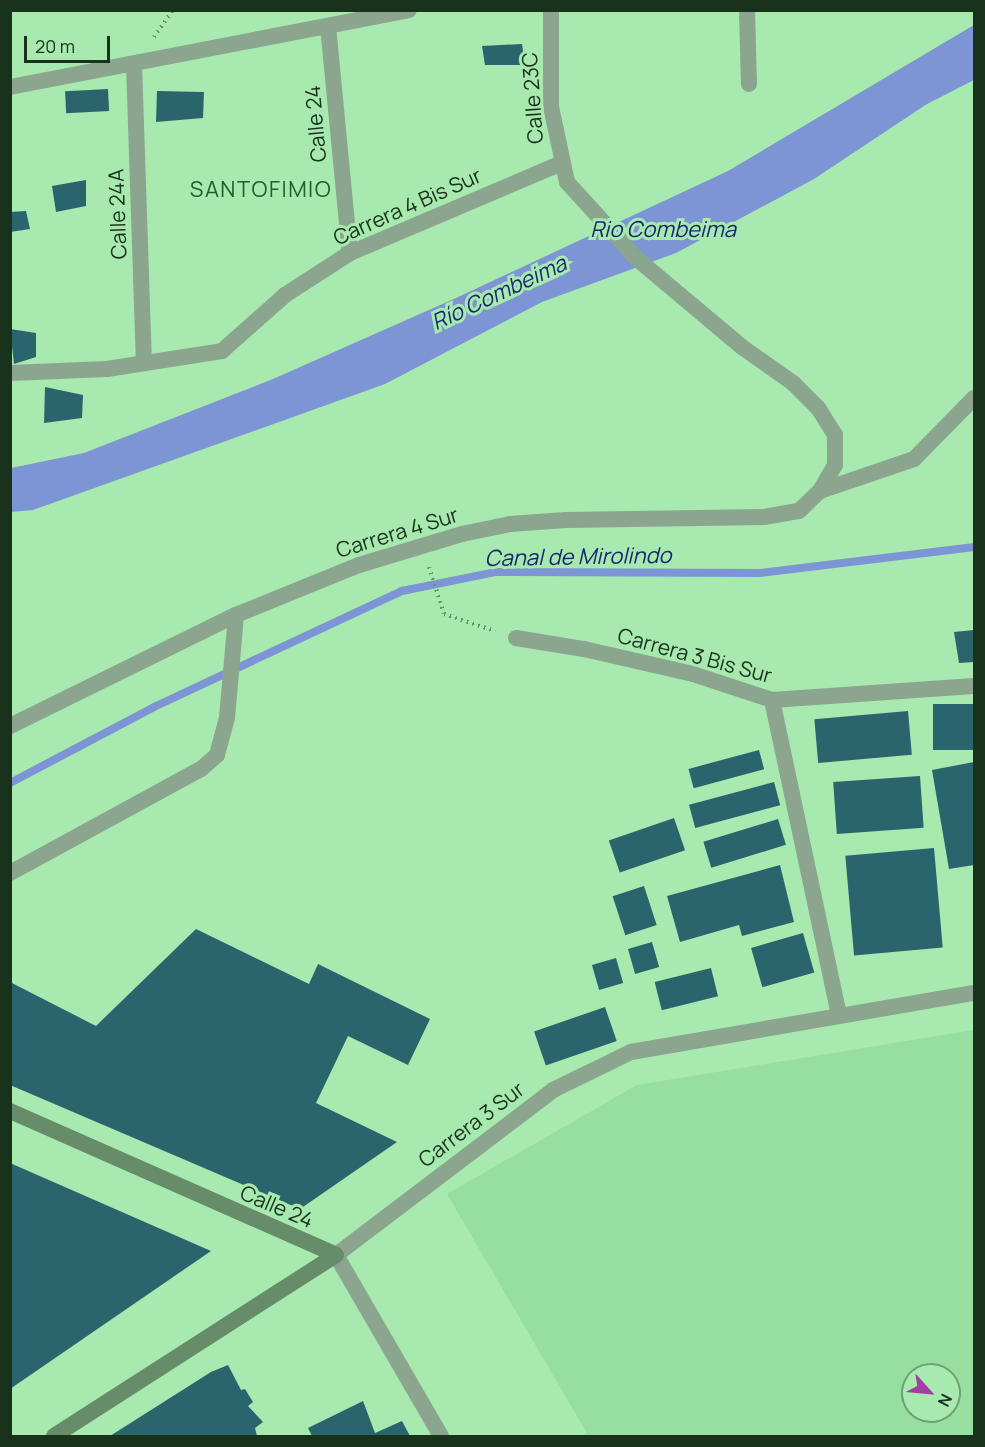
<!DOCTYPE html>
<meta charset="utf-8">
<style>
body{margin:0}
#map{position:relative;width:985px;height:1447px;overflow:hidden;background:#a7e9af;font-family:Manrope,sans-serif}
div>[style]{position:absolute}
.built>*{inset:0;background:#96dfa0}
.water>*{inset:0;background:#7d95d4}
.stream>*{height:8px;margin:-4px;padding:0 4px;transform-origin:4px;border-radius:4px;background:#7d95d4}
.building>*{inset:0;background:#2a656e;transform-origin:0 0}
.path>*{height:4px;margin-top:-2px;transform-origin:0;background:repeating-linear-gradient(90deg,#639269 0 1.5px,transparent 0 6px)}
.minor>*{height:16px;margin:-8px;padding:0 8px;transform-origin:8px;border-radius:8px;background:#8ba58e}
.tertiary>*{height:16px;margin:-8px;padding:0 8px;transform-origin:8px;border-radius:8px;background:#8ba58e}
.secondary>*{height:16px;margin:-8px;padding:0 8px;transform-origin:8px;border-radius:8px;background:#668c6a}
span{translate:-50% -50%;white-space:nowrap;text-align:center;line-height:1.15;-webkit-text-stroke:6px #a7e9af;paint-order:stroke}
.street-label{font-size:21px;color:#18321c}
.neighbourhood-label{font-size:22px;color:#1f5f2d;letter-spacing:1.5px}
.water-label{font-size:22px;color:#172871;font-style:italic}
.frame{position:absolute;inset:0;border:12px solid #18321c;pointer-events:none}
.north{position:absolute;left:901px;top:1363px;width:60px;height:60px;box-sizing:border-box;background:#a7e9af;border:2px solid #6ea074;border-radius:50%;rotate:117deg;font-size:16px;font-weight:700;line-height:24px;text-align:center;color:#18321c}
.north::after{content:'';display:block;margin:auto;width:21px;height:27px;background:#a33ea3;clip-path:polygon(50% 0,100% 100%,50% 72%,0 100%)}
.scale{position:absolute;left:24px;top:36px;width:86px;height:27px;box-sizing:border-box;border:3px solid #18321c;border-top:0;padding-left:8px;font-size:18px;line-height:21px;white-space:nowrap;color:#18321c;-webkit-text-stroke:4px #a7e9af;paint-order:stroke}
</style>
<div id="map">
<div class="built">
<div style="clip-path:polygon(evenodd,974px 1030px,974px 1436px,582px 1436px,587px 1433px,447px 1194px,637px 1085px,974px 1030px,913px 1375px,949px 1375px,949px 1411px,913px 1411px,913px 1375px)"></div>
</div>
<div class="water">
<div style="clip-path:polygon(974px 25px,974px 80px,927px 104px,814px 179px,676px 253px,542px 302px,385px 384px,33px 510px,11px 512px,11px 468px,84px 453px,273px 379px,456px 298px,728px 171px)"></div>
</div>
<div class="stream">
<div style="left:10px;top:783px;width:163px;rotate:-27.8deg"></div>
<div style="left:154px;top:707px;width:274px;rotate:-25.1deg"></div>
<div style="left:402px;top:591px;width:95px;rotate:-11.5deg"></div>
<div style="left:495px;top:572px;width:265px;rotate:0.2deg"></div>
<div style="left:760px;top:573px;width:216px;rotate:-6.9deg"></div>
</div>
<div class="building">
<div style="clip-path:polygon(522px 44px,525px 65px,485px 65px,482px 46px)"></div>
<div style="left:108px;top:89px;width:22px;height:43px;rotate:87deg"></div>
<div style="clip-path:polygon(157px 91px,204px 92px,203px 118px,156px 122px)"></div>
<div style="clip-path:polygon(86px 180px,86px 206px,56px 212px,52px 186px)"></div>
<div style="clip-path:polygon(26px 211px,30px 229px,10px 232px,10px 212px)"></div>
<div style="clip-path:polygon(10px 329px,36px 333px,36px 357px,14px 364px)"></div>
<div style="clip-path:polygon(45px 387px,83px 395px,82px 418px,44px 423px)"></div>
<div style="clip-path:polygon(974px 630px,974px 662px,959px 663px,954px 632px)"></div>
<div style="left:974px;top:704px;width:46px;height:41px;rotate:90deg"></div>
<div style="left:908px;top:711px;width:44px;height:94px;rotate:85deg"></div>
<div style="left:759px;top:750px;width:20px;height:73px;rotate:75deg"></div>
<div style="clip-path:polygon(974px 762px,974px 865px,949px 869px,932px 770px)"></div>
<div style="left:920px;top:776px;width:52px;height:87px;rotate:86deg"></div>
<div style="left:774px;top:782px;width:24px;height:88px;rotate:75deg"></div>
<div style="left:674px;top:818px;width:34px;height:69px;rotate:71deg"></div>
<div style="left:778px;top:819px;width:27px;height:78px;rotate:73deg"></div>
<div style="left:934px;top:848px;width:100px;height:89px;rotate:85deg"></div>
<div style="clip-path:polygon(780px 865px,794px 922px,742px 936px,739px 925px,680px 942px,667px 896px)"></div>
<div style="left:644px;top:886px;width:41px;height:33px;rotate:72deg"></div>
<div style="clip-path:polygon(196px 929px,309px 984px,318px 964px,430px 1019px,408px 1065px,348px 1036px,316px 1103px,397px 1142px,300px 1209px,10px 1085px,10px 982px,96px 1026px)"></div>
<div style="left:803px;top:933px;width:41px;height:54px;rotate:74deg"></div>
<div style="left:652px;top:942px;width:26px;height:25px;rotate:74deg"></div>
<div style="left:616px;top:958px;width:26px;height:25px;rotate:74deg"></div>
<div style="left:711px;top:968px;width:29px;height:58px;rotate:76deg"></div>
<div style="left:605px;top:1007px;width:36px;height:75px;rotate:71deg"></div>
<div style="clip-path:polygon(10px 1163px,211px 1251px,10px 1389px)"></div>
<div style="clip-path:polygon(228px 1365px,241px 1390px,245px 1389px,253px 1402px,248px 1406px,263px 1422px,255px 1428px,257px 1436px,110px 1436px,211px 1372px)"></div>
<div style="clip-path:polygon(363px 1401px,375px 1433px,402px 1421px,410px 1436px,312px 1436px,308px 1428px)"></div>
</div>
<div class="path">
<div style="left:154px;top:37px;width:33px;rotate:-55deg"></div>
<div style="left:429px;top:567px;width:49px;rotate:72.3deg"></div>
<div style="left:444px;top:614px;width:54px;rotate:18.4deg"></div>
</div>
<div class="minor">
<div style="left:747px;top:10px;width:74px;rotate:88.5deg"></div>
<div style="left:328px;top:26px;width:228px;rotate:84.5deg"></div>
<div style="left:134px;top:64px;width:299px;rotate:88.1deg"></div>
<div style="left:10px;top:87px;width:406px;rotate:-10.9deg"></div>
<div style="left:10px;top:373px;width:97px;rotate:-2.4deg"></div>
<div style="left:107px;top:369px;width:116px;rotate:-8.9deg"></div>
<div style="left:222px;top:351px;width:84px;rotate:-41.6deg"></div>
<div style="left:285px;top:295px;width:77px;rotate:-32.9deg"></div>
<div style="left:350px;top:253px;width:228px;rotate:-23deg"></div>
<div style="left:820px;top:491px;width:99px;rotate:-18.8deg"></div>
<div style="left:914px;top:459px;width:86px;rotate:-45.5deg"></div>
<div style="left:516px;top:638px;width:69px;rotate:9.2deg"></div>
<div style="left:584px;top:649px;width:112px;rotate:12.9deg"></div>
<div style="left:693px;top:674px;width:83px;rotate:18.2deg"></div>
<div style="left:772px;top:700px;width:202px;rotate:-4deg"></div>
<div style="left:772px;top:700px;width:323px;rotate:78deg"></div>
<div style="left:10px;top:726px;width:252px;rotate:-26.2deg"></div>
<div style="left:236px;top:615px;width:133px;rotate:-22.1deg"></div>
<div style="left:359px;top:565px;width:108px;rotate:-16.8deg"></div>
<div style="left:462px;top:534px;width:49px;rotate:-11.8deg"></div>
<div style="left:510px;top:524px;width:56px;rotate:-4.1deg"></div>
<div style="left:566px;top:520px;width:198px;rotate:-0.9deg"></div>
<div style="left:764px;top:517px;width:36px;rotate:-10deg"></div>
<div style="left:799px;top:511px;width:29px;rotate:-44deg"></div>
<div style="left:820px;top:491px;width:30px;rotate:-60deg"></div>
<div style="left:835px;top:465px;width:30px;rotate:-90deg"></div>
<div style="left:835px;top:435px;width:32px;rotate:-122deg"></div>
<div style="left:818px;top:408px;width:35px;rotate:-135deg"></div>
<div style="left:793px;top:383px;width:62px;rotate:-144.8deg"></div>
<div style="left:742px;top:347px;width:137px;rotate:-140deg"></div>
<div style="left:637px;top:259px;width:104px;rotate:-132.3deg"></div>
<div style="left:567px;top:182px;width:77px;rotate:-102deg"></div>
<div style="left:551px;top:107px;width:97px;rotate:-90deg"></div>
<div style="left:10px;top:873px;width:217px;rotate:-28.6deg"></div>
<div style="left:201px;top:769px;width:21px;rotate:-41deg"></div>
<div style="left:217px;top:755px;width:38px;rotate:-75deg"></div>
<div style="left:227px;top:718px;width:103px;rotate:-85deg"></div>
<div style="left:336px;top:1255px;width:209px;rotate:59.9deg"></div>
</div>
<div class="tertiary">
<div style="left:336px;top:1255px;width:273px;rotate:-37.2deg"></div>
<div style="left:553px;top:1090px;width:87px;rotate:-26deg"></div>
<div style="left:631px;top:1052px;width:348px;rotate:-9.8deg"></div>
</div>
<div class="secondary">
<div style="left:10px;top:1111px;width:356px;rotate:23.8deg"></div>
<div style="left:54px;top:1436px;width:335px;rotate:-32.7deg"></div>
</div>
<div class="street-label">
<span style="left:532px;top:98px;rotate:-94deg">Calle 23C</span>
<span style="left:315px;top:124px;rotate:-95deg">Calle 24</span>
<span style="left:407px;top:206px;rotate:-24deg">Carrera 4 Bis Sur</span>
<span style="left:117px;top:214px;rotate:-92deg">Calle 24A</span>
<span style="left:397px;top:532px;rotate:-17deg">Carrera 4 Sur</span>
<span style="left:695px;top:655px;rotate:15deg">Carrera 3 Bis Sur</span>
<span style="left:471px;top:1124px;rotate:-37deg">Carrera 3 Sur</span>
<span style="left:277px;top:1206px;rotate:23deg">Calle 24</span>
</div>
<div class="neighbourhood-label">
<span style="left:261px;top:190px">SANTOFIMIO</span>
</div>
<div class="water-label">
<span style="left:663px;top:230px">Rio Combeima</span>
<span style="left:499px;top:293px;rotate:-25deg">Río Combeima</span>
<span style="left:578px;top:557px;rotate:-1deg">Canal de Mirolindo</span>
</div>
<div class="frame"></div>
<div class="north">N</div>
<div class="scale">20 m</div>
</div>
